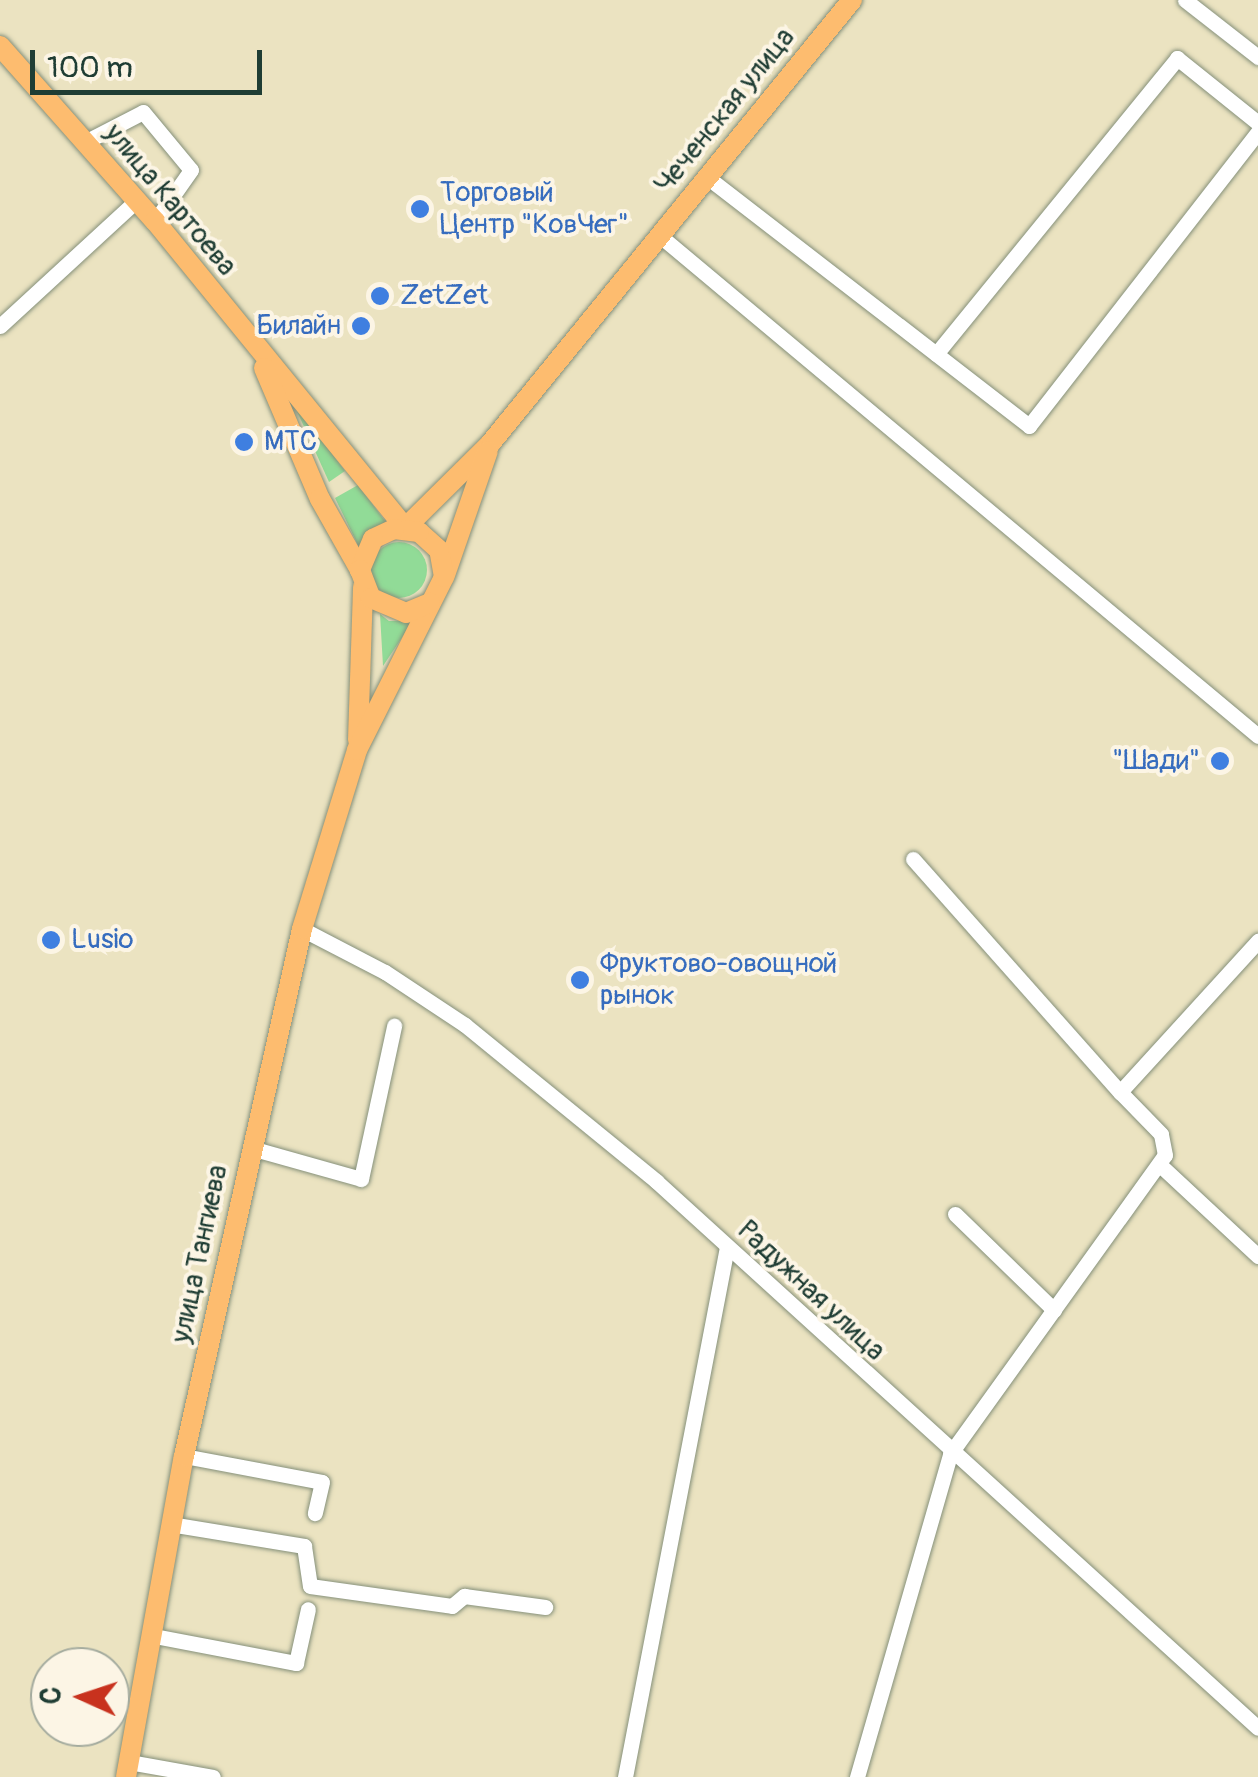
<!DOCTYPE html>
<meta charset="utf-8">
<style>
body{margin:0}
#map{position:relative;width:1258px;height:1777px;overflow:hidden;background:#ebe3c1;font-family:Pangolin,sans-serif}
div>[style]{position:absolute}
.green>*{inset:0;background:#91db97}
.round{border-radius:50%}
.roads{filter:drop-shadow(0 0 2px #85907a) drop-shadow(0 0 2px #85907a)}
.minor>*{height:15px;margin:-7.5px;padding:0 7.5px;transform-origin:7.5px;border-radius:7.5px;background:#fff}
.major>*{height:20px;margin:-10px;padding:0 10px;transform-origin:10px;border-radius:10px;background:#fdbc6f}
.dots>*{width:28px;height:28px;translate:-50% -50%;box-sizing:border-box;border:5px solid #fcf5e5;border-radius:50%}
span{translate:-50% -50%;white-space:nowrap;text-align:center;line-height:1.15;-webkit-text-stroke:8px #fcf5e5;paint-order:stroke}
.street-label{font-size:28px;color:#1f3d34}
.shop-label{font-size:28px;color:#366cbe}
.left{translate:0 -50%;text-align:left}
.right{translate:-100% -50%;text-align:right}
.north{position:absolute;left:30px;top:1647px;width:100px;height:100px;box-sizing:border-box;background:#fcf5e5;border:2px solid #a4ab9e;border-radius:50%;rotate:273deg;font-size:28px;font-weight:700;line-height:40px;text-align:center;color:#1f3d34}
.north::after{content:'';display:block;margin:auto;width:35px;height:45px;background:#c8321e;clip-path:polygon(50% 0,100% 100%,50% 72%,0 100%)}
.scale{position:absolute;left:30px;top:50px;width:232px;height:45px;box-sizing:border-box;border:5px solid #1f3d34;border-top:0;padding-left:12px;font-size:30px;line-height:35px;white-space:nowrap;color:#1f3d34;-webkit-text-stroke:8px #fcf5e5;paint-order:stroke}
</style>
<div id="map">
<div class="green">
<div style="clip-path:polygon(292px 400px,345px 471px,329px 482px)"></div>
<div style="clip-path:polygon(358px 485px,388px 525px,367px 534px,359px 547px,335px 498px)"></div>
<div class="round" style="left:371px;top:542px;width:56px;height:56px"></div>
<div style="clip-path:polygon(380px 614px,389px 621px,413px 621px,383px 666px)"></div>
</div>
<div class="roads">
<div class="minor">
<div style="left:1185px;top:0;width:93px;rotate:38deg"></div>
<div style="left:85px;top:142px;width:65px;rotate:-27.3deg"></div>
<div style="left:143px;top:112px;width:75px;rotate:50.4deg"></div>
<div style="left:191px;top:170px;width:62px;rotate:125.2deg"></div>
<div style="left:707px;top:177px;width:407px;rotate:37.7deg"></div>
<div style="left:1029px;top:426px;width:373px;rotate:-52.1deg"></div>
<div style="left:659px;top:235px;width:781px;rotate:39.91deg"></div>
<div style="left:0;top:326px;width:186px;rotate:-42.6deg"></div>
<div style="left:936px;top:354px;width:382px;rotate:-50.8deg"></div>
<div style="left:1177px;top:58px;width:104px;rotate:38.7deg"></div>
<div style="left:913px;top:859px;width:312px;rotate:48.4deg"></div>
<div style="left:302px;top:929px;width:93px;rotate:27.4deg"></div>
<div style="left:385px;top:972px;width:96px;rotate:33.5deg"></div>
<div style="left:465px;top:1025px;width:247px;rotate:39.2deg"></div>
<div style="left:656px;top:1181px;width:813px;rotate:42.26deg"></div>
<div style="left:251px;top:1148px;width:114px;rotate:15.7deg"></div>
<div style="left:361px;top:1179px;width:157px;rotate:-77.8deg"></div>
<div style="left:1160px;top:1165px;width:134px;rotate:42.9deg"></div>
<div style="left:955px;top:1214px;width:138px;rotate:44.1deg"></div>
<div style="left:184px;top:1456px;width:140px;rotate:10.7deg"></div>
<div style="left:322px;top:1482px;width:32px;rotate:103deg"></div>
<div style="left:170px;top:1524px;width:136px;rotate:9.3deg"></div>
<div style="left:304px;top:1546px;width:40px;rotate:81.5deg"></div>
<div style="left:310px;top:1586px;width:143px;rotate:8deg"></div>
<div style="left:452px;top:1606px;width:16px;rotate:-40deg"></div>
<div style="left:464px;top:1596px;width:82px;rotate:7.7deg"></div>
<div style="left:149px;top:1635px;width:150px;rotate:10.8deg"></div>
<div style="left:296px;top:1663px;width:55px;rotate:-77.5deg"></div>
<div style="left:129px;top:1762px;width:85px;rotate:10.1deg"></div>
<div style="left:625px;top:1777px;width:540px;rotate:-79.11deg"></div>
<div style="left:857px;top:1777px;width:336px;rotate:-73.9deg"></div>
<div style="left:950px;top:1454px;width:368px;rotate:-54.3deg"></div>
<div style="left:1165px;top:1155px;width:21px;rotate:-101deg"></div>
<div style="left:1161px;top:1134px;width:59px;rotate:-134.3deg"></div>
<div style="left:1120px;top:1092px;width:205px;rotate:-47.6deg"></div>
</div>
<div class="major">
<div style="left:0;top:46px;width:234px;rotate:48.5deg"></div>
<div style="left:155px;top:221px;width:396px;rotate:50.8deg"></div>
<div style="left:405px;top:528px;width:120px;rotate:-44.7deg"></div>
<div style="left:490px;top:444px;width:573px;rotate:-50.81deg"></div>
<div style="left:264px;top:368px;width:142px;rotate:66.9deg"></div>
<div style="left:320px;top:499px;width:81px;rotate:60.6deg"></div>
<div style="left:445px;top:575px;width:131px;rotate:-70.9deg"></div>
<div style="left:358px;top:740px;width:153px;rotate:-88.1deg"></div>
<div style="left:126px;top:1777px;width:326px;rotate:-79.8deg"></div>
<div style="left:184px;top:1456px;width:540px;rotate:-77.38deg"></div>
<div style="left:302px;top:929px;width:187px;rotate:-72.9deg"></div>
<div style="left:357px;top:750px;width:194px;rotate:-63.3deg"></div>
<div style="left:444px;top:577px;width:27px;rotate:-100deg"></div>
<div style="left:439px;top:550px;width:27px;rotate:-138deg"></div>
<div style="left:419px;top:532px;width:25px;rotate:-173deg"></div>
<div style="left:394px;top:529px;width:23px;rotate:155deg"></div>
<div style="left:373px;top:539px;width:34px;rotate:113deg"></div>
<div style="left:360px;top:570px;width:30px;rotate:69deg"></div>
<div style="left:371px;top:598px;width:38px;rotate:23deg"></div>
<div style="left:406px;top:613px;width:26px;rotate:-23deg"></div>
</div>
</div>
<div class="dots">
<div style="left:420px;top:209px;background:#3f7fe0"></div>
<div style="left:380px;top:296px;background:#3f7fe0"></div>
<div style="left:361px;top:326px;background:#3f7fe0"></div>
<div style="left:244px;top:442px;background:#3f7fe0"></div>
<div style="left:1220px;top:761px;background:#3f7fe0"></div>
<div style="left:51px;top:940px;background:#3f7fe0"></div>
<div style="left:580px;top:980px;background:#3f7fe0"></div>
</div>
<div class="street-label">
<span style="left:725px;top:111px;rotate:-51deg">Чеченская улица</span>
<span style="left:170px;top:200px;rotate:50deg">улица Картоева</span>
<span style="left:200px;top:1254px;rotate:-78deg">улица Тангиева</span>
<span style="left:811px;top:1291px;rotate:43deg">Радужная улица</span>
</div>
<div class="shop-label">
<span class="left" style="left:440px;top:209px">Торговый<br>Центр "КовЧег"</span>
<span class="left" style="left:400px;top:296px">ZetZet</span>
<span class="right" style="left:341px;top:326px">Билайн</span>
<span class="left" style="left:264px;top:442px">МТС</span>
<span class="right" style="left:1200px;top:761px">"Шади"</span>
<span class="left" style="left:71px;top:940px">Lusio</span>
<span class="left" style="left:600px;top:980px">Фруктово-овощной<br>рынок</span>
</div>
<div class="north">С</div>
<div class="scale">100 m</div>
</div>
